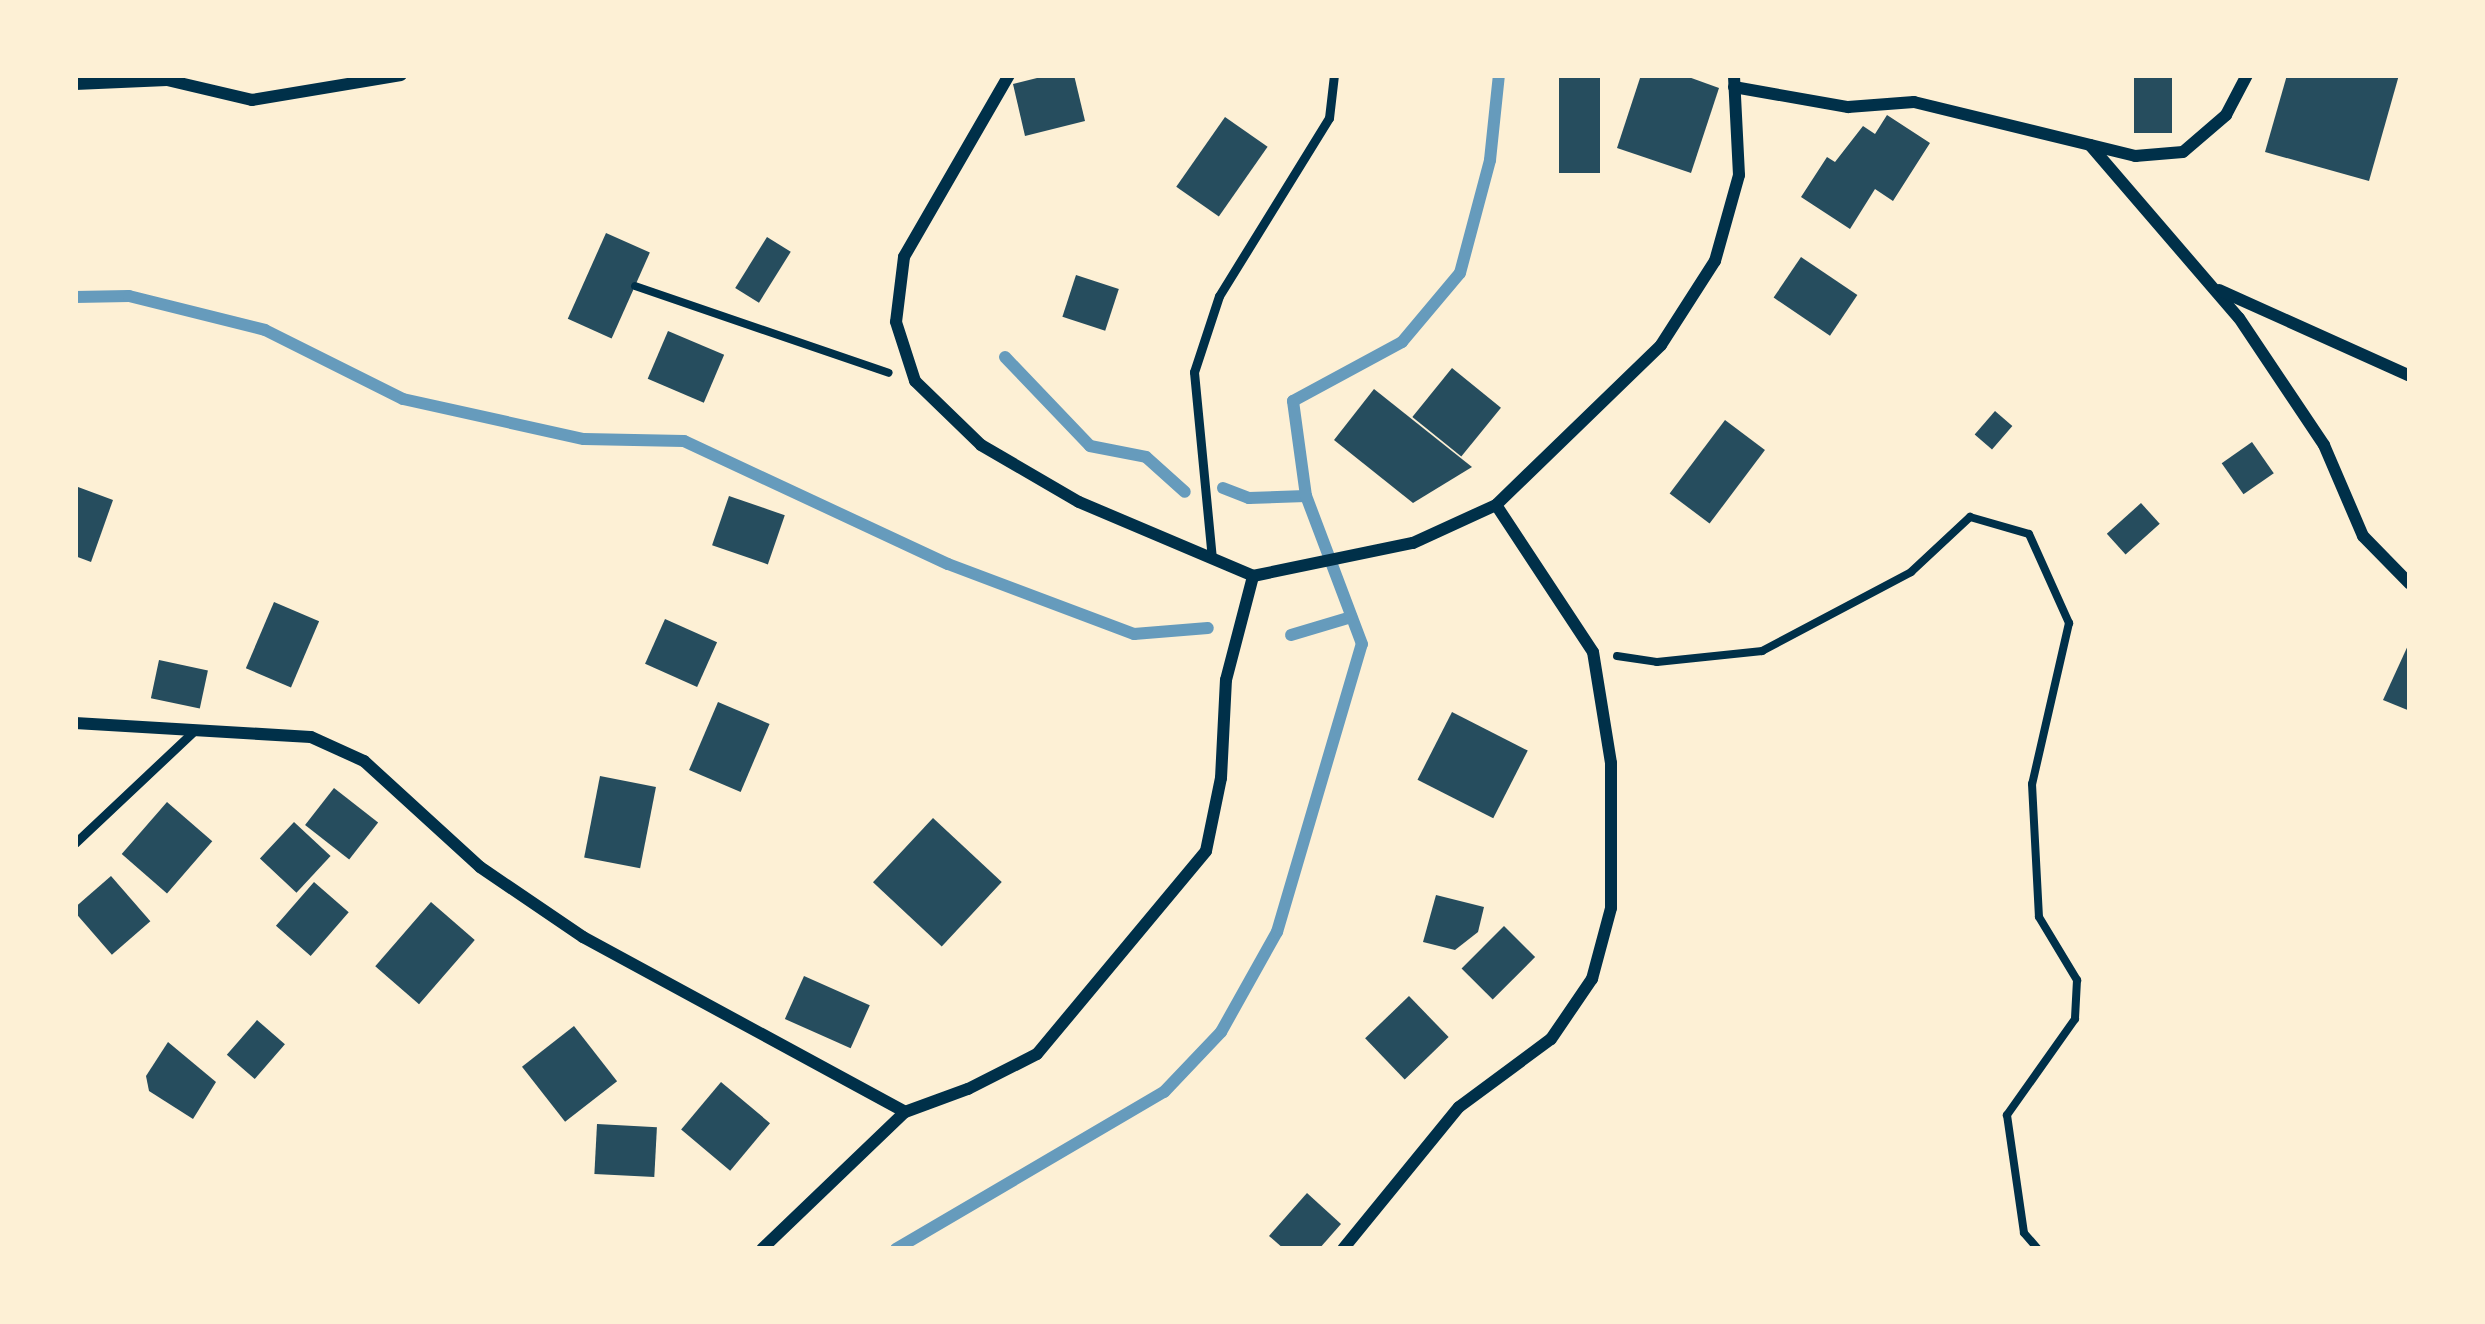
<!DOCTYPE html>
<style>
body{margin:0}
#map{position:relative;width:2485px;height:1324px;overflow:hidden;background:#fdf0d5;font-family:"IBM Plex Sans",sans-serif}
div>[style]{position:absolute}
.stream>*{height:12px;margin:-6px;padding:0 6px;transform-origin:6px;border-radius:6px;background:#669bbc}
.building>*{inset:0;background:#264d5e;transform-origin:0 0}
.path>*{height:8px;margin:-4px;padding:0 4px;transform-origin:4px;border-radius:4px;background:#003049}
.service>*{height:9px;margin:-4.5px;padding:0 4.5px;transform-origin:4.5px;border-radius:4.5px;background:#003049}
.minor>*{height:12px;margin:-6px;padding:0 6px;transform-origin:6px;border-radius:6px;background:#003049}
span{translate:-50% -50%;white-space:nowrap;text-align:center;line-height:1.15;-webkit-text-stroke:12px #fdf0d5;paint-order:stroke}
.frame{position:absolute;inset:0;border:78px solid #fdf0d5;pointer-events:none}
</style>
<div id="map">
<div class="stream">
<div style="left:75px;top:297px;width:54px;rotate:-1.1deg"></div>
<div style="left:129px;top:296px;width:140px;rotate:14deg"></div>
<div style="left:265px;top:330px;width:154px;rotate:26.6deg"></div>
<div style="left:403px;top:399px;width:185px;rotate:12.5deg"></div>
<div style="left:584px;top:439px;width:100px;rotate:1.1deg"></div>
<div style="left:684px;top:441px;width:291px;rotate:25deg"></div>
<div style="left:948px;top:564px;width:199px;rotate:20.6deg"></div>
<div style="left:1134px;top:634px;width:74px;rotate:-4.6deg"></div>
<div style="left:1005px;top:357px;width:123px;rotate:46.3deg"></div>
<div style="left:1090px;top:446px;width:57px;rotate:11.1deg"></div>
<div style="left:1146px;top:457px;width:52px;rotate:41.9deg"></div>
<div style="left:1223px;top:488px;width:28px;rotate:21deg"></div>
<div style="left:1249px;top:498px;width:57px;rotate:-2deg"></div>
<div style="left:1291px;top:635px;width:63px;rotate:-16.7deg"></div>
<div style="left:896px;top:1249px;width:311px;rotate:-30.4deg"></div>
<div style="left:1164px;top:1092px;width:83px;rotate:-46.5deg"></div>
<div style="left:1221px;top:1032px;width:115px;rotate:-60.8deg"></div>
<div style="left:1277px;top:932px;width:300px;rotate:-73.6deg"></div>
<div style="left:1362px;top:644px;width:158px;rotate:-110.7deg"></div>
<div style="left:1306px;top:496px;width:96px;rotate:-97.8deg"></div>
<div style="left:1293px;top:401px;width:124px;rotate:-28.4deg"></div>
<div style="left:1402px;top:342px;width:90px;rotate:-50deg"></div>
<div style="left:1460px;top:273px;width:117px;rotate:-75.1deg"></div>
<div style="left:1490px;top:160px;width:85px;rotate:-84deg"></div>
</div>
<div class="building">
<div style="clip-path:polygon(1049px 75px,1074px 75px,1085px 121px,1025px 136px,1013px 84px)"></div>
<div style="left:1559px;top:75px;width:41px;height:98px"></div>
<div style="clip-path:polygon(1641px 75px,1683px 75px,1719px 88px,1691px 173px,1617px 148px)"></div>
<div style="left:2134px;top:75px;width:38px;height:58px"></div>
<div style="clip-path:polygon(2287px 75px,2399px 75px,2369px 181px,2265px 152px)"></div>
<div style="clip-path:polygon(1887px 115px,1930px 143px,1893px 201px,1875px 189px,1850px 229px,1801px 197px,1827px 157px,1835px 162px,1863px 126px,1875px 134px)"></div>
<div style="left:1225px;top:117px;width:52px;height:85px;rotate:35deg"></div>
<div style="left:606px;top:233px;width:48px;height:94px;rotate:24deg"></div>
<div style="left:767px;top:237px;width:28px;height:60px;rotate:32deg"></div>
<div style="left:1801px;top:257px;width:68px;height:49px;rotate:34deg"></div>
<div style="left:1076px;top:275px;width:45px;height:44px;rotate:18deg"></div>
<div style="left:668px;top:331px;width:61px;height:52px;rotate:23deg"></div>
<div style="left:1452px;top:368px;width:63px;height:63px;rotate:39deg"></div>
<div style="clip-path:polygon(1374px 389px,1472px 467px,1413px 503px,1334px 440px)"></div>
<div style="left:1995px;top:411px;width:23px;height:31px;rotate:41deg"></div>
<div style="left:1725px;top:420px;width:50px;height:92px;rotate:37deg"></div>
<div style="left:2252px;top:442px;width:38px;height:37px;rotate:55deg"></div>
<div style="clip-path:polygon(78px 487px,113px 500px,91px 562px,75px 556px)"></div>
<div style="left:729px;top:496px;width:59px;height:52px;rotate:19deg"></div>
<div style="left:2141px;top:503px;width:28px;height:46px;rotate:48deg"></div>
<div style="left:274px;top:602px;width:49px;height:72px;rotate:23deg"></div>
<div style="left:665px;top:619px;width:57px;height:49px;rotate:24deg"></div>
<div style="clip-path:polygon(2410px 641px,2410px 711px,2383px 700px)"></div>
<div style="left:159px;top:660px;width:50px;height:39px;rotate:12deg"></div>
<div style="left:718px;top:702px;width:56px;height:74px;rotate:23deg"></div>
<div style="left:1452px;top:712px;width:85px;height:76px;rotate:27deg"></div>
<div style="left:600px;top:776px;width:57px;height:83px;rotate:11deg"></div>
<div style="left:334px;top:788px;width:56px;height:47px;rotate:38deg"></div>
<div style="left:167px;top:802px;width:60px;height:69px;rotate:41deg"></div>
<div style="left:933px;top:818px;width:94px;height:88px;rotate:43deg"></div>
<div style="left:294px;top:822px;width:50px;height:50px;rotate:43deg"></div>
<div style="left:111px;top:876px;width:60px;height:51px;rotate:49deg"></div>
<div style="left:314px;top:882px;width:46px;height:58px;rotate:41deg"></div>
<div style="clip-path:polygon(1436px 895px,1484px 907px,1478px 932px,1455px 950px,1423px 942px)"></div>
<div style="left:431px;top:902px;width:58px;height:85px;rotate:41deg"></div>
<div style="left:1504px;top:926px;width:44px;height:60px;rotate:45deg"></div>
<div style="left:804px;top:976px;width:72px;height:47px;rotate:24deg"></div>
<div style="left:1409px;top:996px;width:57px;height:61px;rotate:46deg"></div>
<div style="left:257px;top:1020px;width:37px;height:46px;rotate:41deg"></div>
<div style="left:574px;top:1026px;width:70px;height:66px;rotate:52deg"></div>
<div style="clip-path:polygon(168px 1042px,216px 1082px,193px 1119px,149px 1091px,146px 1076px)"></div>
<div style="left:721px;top:1082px;width:64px;height:62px;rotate:40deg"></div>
<div style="left:597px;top:1124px;width:60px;height:50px;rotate:3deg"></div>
<div style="clip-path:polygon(1307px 1193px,1341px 1224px,1319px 1249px,1284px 1249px,1269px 1236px)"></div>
</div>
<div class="path">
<div style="left:635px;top:286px;width:268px;rotate:18.9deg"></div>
<div style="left:1617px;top:656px;width:40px;rotate:8.5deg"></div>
<div style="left:1657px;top:662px;width:106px;rotate:-6deg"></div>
<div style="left:1762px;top:651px;width:169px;rotate:-27.9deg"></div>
<div style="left:1911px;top:572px;width:81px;rotate:-43deg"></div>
<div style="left:1970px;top:517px;width:61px;rotate:16.1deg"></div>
<div style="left:2029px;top:534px;width:98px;rotate:65.8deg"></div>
<div style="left:2069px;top:623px;width:165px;rotate:102.9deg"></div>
<div style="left:2032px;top:784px;width:133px;rotate:87deg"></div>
<div style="left:2039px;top:917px;width:74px;rotate:58.9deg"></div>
<div style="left:2077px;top:980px;width:39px;rotate:93deg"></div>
<div style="left:2075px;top:1019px;width:118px;rotate:125.3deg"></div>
<div style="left:2007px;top:1115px;width:119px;rotate:81.8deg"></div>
<div style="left:2024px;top:1233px;width:21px;rotate:49deg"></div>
</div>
<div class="service">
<div style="left:1212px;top:559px;width:188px;rotate:-95.5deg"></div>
<div style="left:1194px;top:372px;width:80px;rotate:-71.8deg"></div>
<div style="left:1219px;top:296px;width:209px;rotate:-58.3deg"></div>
<div style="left:1329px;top:118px;width:43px;rotate:-83.4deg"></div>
<div style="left:75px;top:843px;width:163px;rotate:-43.3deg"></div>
</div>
<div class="minor">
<div style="left:1009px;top:75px;width:210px;rotate:120deg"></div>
<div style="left:904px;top:257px;width:65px;rotate:97deg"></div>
<div style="left:896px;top:322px;width:62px;rotate:72.1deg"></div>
<div style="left:915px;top:381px;width:92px;rotate:44.1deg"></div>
<div style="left:981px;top:445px;width:113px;rotate:30.2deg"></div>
<div style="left:1079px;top:502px;width:189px;rotate:23deg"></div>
<div style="left:75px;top:84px;width:92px;rotate:-2.5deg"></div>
<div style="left:167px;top:80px;width:87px;rotate:13.2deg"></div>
<div style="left:252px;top:100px;width:151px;rotate:-9.5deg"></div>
<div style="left:1734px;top:87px;width:116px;rotate:10deg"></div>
<div style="left:1848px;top:107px;width:66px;rotate:-4.3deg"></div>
<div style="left:1914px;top:102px;width:228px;rotate:13.7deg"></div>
<div style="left:2135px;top:156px;width:48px;rotate:-4.8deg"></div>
<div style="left:2183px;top:152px;width:57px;rotate:-40.7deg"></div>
<div style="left:2226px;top:115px;width:45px;rotate:-62.3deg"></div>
<div style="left:2090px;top:145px;width:228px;rotate:49.3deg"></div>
<div style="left:2239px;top:318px;width:153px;rotate:56.2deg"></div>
<div style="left:2324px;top:445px;width:99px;rotate:66.8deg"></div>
<div style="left:2363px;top:536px;width:67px;rotate:45.6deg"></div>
<div style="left:2219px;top:290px;width:209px;rotate:24.2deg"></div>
<div style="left:75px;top:723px;width:236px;rotate:3.4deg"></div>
<div style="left:311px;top:737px;width:58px;rotate:24.4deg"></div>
<div style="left:364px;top:761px;width:157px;rotate:42.4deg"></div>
<div style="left:480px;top:867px;width:125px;rotate:34.2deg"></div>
<div style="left:583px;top:937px;width:366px;rotate:28.5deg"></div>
<div style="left:905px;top:1112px;width:67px;rotate:-20.1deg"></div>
<div style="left:968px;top:1089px;width:77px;rotate:-26.9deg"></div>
<div style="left:1037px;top:1054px;width:264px;rotate:-50.2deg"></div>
<div style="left:1206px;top:851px;width:75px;rotate:-78.4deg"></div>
<div style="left:1221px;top:778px;width:98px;rotate:-87.1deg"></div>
<div style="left:1226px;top:680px;width:107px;rotate:-75.4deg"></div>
<div style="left:1253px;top:576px;width:163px;rotate:-11.7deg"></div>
<div style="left:1413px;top:543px;width:91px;rotate:-24.6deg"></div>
<div style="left:1496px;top:505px;width:230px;rotate:-44.1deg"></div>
<div style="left:1661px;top:345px;width:100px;rotate:-57.3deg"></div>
<div style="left:1715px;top:261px;width:89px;rotate:-74.4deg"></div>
<div style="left:1739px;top:175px;width:100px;rotate:-92.9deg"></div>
<div style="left:762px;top:1249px;width:198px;rotate:-43.8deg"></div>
<div style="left:1343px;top:1249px;width:183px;rotate:-50.8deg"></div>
<div style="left:1459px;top:1107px;width:114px;rotate:-36.5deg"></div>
<div style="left:1551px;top:1039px;width:73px;rotate:-55.7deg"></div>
<div style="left:1592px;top:979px;width:73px;rotate:-75deg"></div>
<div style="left:1611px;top:908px;width:145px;rotate:-90deg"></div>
<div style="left:1611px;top:763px;width:112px;rotate:-99.2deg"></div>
<div style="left:1593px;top:652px;width:176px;rotate:-123.4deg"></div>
</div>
<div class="frame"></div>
</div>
